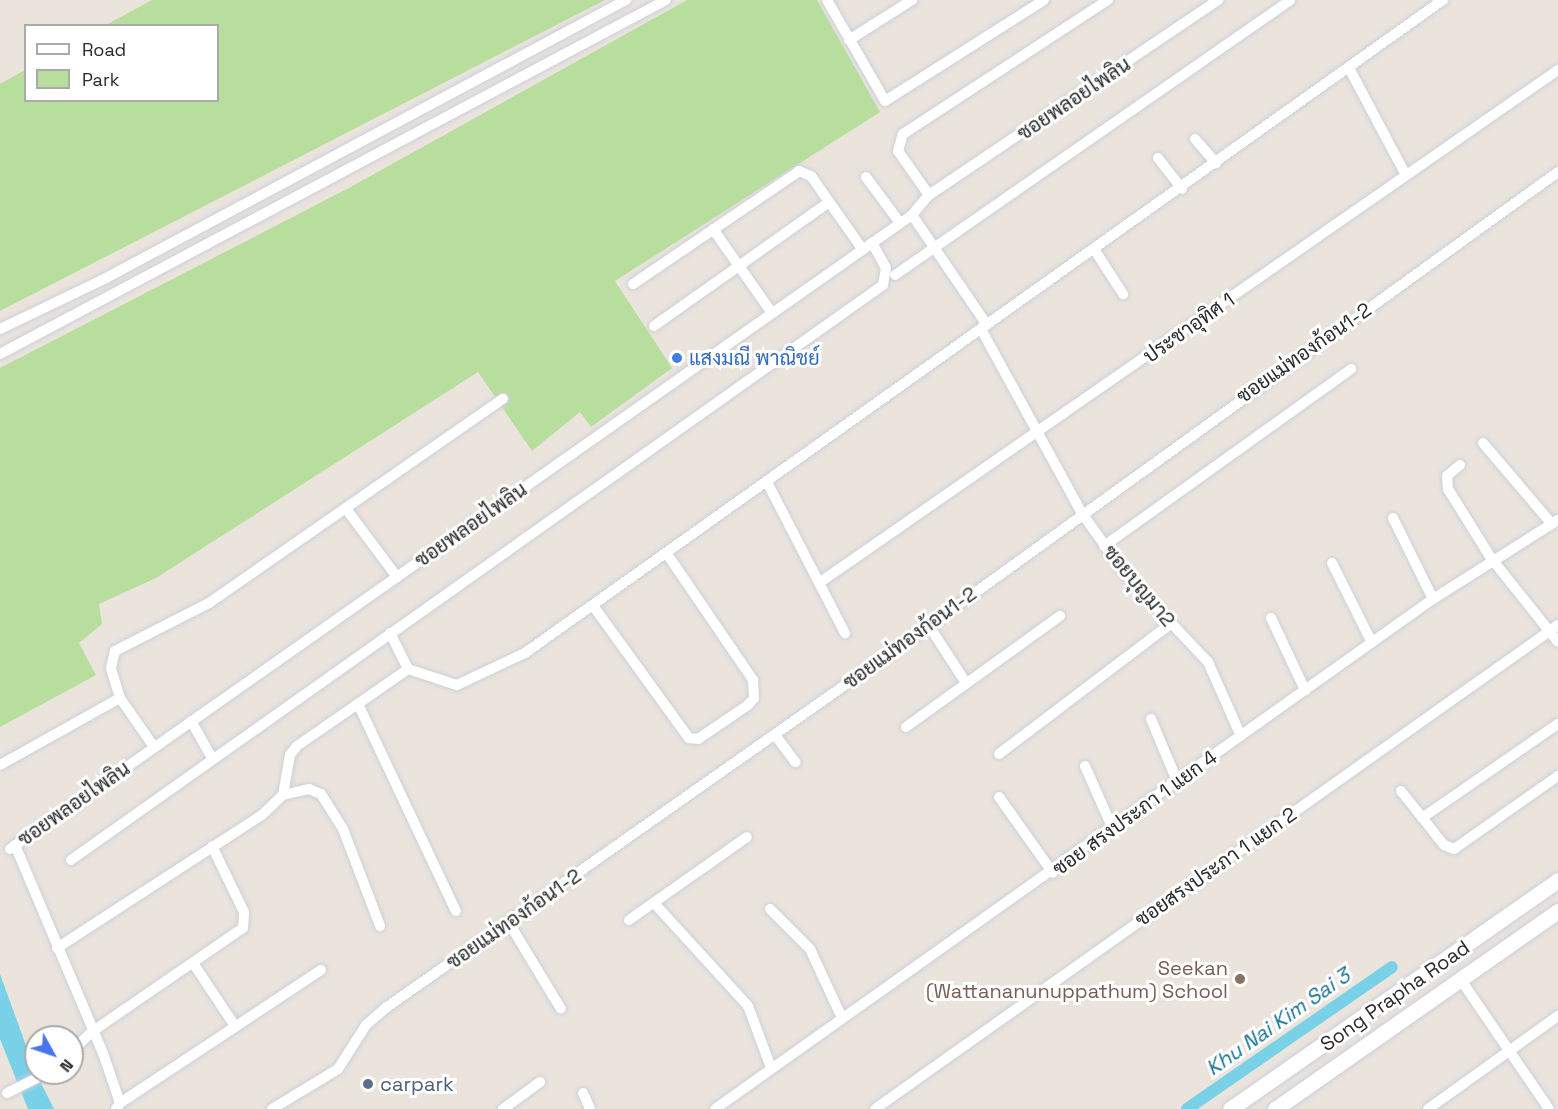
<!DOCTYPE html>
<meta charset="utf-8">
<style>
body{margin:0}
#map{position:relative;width:1558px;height:1109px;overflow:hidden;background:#ebe4dd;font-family:"Space Grotesk",Sarabun,sans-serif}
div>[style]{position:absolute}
.green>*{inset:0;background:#b8de9e}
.water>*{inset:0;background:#78d1e6}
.canal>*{height:12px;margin:-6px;padding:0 6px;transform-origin:6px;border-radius:6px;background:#78d1e6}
.roads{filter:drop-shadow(0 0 2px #ccd0db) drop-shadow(0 0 2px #ccd0db)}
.street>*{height:10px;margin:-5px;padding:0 5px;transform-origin:5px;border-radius:5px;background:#fff}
.secondary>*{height:15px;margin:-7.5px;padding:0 7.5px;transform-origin:7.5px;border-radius:7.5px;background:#fff}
.dots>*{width:16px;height:16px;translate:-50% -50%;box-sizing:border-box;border:3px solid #fff;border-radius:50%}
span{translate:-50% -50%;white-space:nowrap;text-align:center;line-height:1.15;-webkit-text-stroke:6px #fff;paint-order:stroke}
.street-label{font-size:20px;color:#2a2a2a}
.shop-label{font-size:20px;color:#366cbe}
.left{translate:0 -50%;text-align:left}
.education-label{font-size:20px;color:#785e54}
.right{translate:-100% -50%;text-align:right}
.service-label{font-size:20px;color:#4e5e75}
.water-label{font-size:21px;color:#177191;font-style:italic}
.legend{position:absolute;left:24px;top:24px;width:195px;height:78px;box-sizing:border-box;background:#fff;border:2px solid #aaa;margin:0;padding:8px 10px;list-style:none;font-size:18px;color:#2a2a2a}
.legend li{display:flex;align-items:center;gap:12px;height:30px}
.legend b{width:30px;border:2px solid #aaa}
.north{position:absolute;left:24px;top:1025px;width:60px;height:60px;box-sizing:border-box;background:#fff;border:2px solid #aaa;border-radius:50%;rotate:130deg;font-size:16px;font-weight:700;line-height:24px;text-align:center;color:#2a2a2a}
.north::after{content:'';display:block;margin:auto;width:21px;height:27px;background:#4974ec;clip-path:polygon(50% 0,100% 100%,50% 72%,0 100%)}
</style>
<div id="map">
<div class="green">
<div style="clip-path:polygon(152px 0,605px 0,0 311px,0 84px,25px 70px,26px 100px,218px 100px,218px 26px,106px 25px)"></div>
<div style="clip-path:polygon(687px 0,817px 0,880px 112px,615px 281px,672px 368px,591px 427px,580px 412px,532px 451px,478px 372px,156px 578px,99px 604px,102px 624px,79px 643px,96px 675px,0 727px,0 368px,347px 189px)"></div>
</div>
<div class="water">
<div style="clip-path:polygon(0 974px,36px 1073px,54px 1109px,28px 1109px,0 1039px)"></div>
</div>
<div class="canal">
<div style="left:1187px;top:1109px;width:249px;rotate:-34.7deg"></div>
</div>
<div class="roads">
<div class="street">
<div style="left:827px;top:0;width:116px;rotate:60.1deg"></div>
<div style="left:885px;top:101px;width:188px;rotate:-32.4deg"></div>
<div style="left:849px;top:40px;width:75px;rotate:-32.4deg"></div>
<div style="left:1349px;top:68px;width:121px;rotate:62deg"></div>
<div style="left:1195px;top:139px;width:32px;rotate:49deg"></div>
<div style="left:1158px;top:158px;width:39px;rotate:52deg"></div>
<div style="left:866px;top:177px;width:57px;rotate:53.5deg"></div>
<div style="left:929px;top:195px;width:54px;rotate:-125.2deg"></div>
<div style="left:898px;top:151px;width:18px;rotate:-74deg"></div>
<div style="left:903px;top:134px;width:245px;rotate:-33.2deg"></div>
<div style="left:912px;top:215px;width:133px;rotate:55.7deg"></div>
<div style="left:713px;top:229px;width:103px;rotate:54.9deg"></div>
<div style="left:1094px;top:249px;width:54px;rotate:57.2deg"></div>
<div style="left:895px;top:275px;width:481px;rotate:-34.8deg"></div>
<div style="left:633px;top:284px;width:201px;rotate:-34.2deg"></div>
<div style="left:799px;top:171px;width:13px;rotate:23deg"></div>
<div style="left:811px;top:176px;width:90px;rotate:54.9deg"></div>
<div style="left:654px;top:326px;width:214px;rotate:-35.3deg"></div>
<div style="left:0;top:329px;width:118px;rotate:-25.7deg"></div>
<div style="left:106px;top:278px;width:590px;rotate:-28.13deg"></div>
<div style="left:981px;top:329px;width:209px;rotate:61.3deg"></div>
<div style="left:1081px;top:512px;width:77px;rotate:54.5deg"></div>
<div style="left:1126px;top:575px;width:120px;rotate:46.7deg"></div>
<div style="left:1208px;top:662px;width:81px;rotate:66deg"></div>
<div style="left:0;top:354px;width:754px;rotate:-27.99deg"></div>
<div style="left:1483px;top:443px;width:106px;rotate:49.6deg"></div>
<div style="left:1460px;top:465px;width:17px;rotate:140deg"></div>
<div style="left:1447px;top:476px;width:13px;rotate:86deg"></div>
<div style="left:1448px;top:489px;width:81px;rotate:58.1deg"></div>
<div style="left:1491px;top:558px;width:107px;rotate:51.4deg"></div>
<div style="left:768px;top:484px;width:168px;rotate:62.7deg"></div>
<div style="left:347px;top:510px;width:84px;rotate:53.3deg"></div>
<div style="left:1393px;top:518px;width:90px;rotate:63.7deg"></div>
<div style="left:1104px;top:546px;width:304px;rotate:-35.6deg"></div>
<div style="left:1332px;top:563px;width:89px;rotate:63.4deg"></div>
<div style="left:819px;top:583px;width:900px;rotate:-34.77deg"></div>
<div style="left:594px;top:607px;width:162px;rotate:54.1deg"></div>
<div style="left:689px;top:738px;width:9px;rotate:6deg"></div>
<div style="left:698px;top:739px;width:60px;rotate:-34.2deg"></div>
<div style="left:748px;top:705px;width:9px;rotate:-49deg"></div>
<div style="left:754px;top:698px;width:18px;rotate:-93deg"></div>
<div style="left:753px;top:680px;width:153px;rotate:-124.3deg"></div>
<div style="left:1271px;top:618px;width:80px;rotate:64.7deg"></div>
<div style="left:929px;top:626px;width:68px;rotate:57deg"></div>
<div style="left:390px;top:633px;width:40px;rotate:63.4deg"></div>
<div style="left:120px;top:698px;width:60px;rotate:55.2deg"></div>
<div style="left:358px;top:704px;width:229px;rotate:64.7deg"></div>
<div style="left:1151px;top:719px;width:67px;rotate:67.2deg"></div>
<div style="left:191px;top:721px;width:43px;rotate:60.4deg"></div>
<div style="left:906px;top:727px;width:190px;rotate:-35.8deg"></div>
<div style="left:775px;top:735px;width:34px;rotate:53deg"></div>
<div style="left:999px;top:754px;width:213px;rotate:-37.2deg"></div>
<div style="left:0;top:765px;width:137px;rotate:-29.2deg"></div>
<div style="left:120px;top:698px;width:31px;rotate:-107deg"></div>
<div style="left:111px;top:668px;width:17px;rotate:-77deg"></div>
<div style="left:115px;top:651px;width:106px;rotate:-27.1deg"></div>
<div style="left:209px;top:603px;width:358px;rotate:-34.8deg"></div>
<div style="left:1085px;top:766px;width:67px;rotate:66.1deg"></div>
<div style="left:1401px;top:791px;width:69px;rotate:51.5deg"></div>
<div style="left:1444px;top:845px;width:11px;rotate:22deg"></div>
<div style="left:1454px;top:849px;width:127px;rotate:-35.1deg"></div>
<div style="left:283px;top:795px;width:27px;rotate:-13deg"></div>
<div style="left:309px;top:789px;width:13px;rotate:23deg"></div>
<div style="left:321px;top:794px;width:41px;rotate:57.8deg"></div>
<div style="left:343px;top:829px;width:104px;rotate:69.1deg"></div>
<div style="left:999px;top:797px;width:93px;rotate:54.6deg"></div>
<div style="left:1422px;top:818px;width:165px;rotate:-34.7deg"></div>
<div style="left:15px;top:845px;width:226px;rotate:67.1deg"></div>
<div style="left:103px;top:1053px;width:53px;rotate:71.2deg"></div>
<div style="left:120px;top:1103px;width:7px;rotate:124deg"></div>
<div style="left:10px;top:849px;width:1103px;rotate:-35.1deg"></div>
<div style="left:912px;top:215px;width:26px;rotate:-50deg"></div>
<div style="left:929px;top:195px;width:349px;rotate:-34deg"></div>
<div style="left:71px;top:860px;width:995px;rotate:-35.3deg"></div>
<div style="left:883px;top:285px;width:17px;rotate:-80deg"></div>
<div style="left:886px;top:268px;width:29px;rotate:-119deg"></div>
<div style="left:654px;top:903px;width:139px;rotate:47.6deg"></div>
<div style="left:748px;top:1006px;width:66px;rotate:69.6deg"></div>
<div style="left:770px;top:909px;width:57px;rotate:45deg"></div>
<div style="left:810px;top:949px;width:76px;rotate:65.1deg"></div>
<div style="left:629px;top:920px;width:144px;rotate:-35.1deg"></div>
<div style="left:509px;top:923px;width:100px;rotate:58.8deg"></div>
<div style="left:57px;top:948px;width:244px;rotate:-33deg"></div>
<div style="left:262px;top:815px;width:29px;rotate:-44deg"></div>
<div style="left:283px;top:795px;width:41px;rotate:-80.1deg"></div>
<div style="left:290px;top:755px;width:11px;rotate:-52deg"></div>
<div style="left:297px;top:746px;width:135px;rotate:-34.7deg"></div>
<div style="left:408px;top:669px;width:52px;rotate:18.1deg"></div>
<div style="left:457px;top:685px;width:75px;rotate:-25.2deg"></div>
<div style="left:525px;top:653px;width:1127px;rotate:-35.43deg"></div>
<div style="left:193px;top:963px;width:76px;rotate:56.3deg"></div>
<div style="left:1461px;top:980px;width:156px;rotate:55.7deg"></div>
<div style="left:72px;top:1051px;width:29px;rotate:-44deg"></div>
<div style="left:93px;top:1031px;width:182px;rotate:-34.5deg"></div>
<div style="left:243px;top:928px;width:16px;rotate:-86deg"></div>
<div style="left:244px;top:912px;width:73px;rotate:-115.9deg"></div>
<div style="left:7px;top:1093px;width:45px;rotate:-26.6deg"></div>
<div style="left:583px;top:1093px;width:17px;rotate:66deg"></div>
<div style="left:120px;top:1103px;width:241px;rotate:-33.5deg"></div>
<div style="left:272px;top:1109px;width:77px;rotate:-31.2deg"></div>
<div style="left:338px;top:1069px;width:52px;rotate:-57.5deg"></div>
<div style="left:366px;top:1025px;width:28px;rotate:-41deg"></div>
<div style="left:387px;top:1007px;width:663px;rotate:-35.11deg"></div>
<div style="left:929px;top:626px;width:776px;rotate:-35.82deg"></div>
<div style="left:503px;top:1109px;width:46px;rotate:-36.1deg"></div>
<div style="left:715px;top:1109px;width:881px;rotate:-35.39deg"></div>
<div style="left:1433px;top:599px;width:148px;rotate:-32.3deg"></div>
<div style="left:875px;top:1109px;width:837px;rotate:-35.32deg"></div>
<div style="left:1428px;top:1109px;width:160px;rotate:-35.6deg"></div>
</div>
<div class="secondary">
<div style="left:1230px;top:1109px;width:400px;rotate:-34.9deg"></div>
<div style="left:1275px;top:1109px;width:345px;rotate:-35deg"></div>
</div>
</div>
<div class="dots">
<div style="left:677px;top:358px;background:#3f7fe0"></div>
<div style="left:1240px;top:979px;background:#8d6e63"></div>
<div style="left:368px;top:1084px;background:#5c6f8a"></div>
</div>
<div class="street-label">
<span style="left:1074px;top:99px;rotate:-34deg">ซอยพลอยไพลิน</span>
<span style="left:1189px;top:328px;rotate:-35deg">ประชาอุทิศ 1</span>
<span style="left:1304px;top:353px;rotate:-35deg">ซอยแม่ทองก้อน1-2</span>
<span style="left:471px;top:525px;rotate:-35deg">ซอยพลอยไพลิน</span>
<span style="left:1139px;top:586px;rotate:50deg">ซอยบุญมา2</span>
<span style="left:910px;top:638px;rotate:-36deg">ซอยแม่ทองก้อน1-2</span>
<span style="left:74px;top:804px;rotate:-35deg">ซอยพลอยไพลิน</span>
<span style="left:1135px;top:813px;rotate:-36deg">ซอย สรงประภา 1 แยก 4</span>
<span style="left:1216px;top:867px;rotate:-35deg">ซอยสรงประภา 1 แยก 2</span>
<span style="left:514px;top:919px;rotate:-35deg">ซอยแม่ทองก้อน1-2</span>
<span style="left:1395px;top:996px;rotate:-35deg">Song Prapha Road</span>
</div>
<div class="shop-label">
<span class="left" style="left:689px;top:358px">แสงมณี พาณิชย์</span>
</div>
<div class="education-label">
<span class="right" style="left:1228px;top:980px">Seekan<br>(Wattananunuppathum) School</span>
</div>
<div class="service-label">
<span class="left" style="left:380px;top:1084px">carpark</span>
</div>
<div class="water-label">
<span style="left:1278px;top:1022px;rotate:-35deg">Khu Nai Kim Sai 3</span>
</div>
<ul class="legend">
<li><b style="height:8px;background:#fff"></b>Road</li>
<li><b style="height:16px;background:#b8de9e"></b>Park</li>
</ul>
<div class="north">N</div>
</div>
